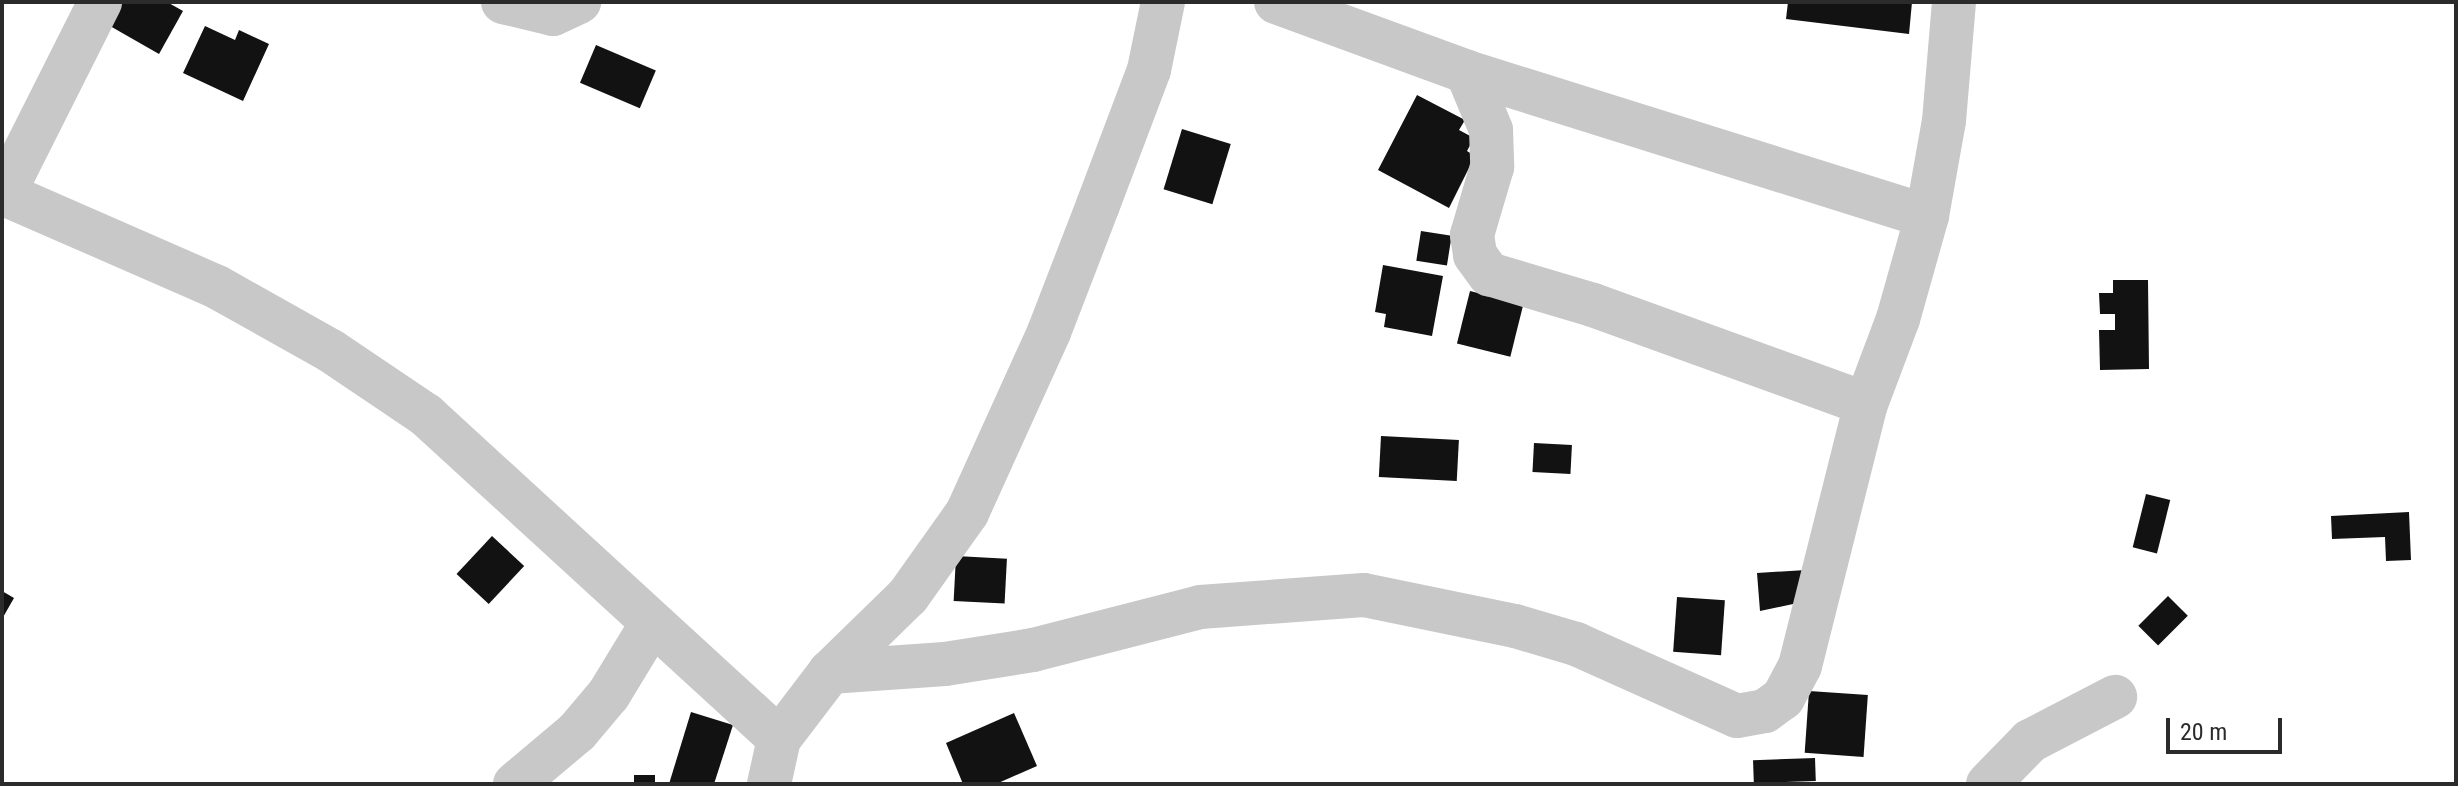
<!DOCTYPE html>
<style>
body{margin:0}
#map{position:relative;width:2458px;height:786px;overflow:hidden;background:#fff;font-family:"Roboto Condensed",sans-serif}
div>[style]{position:absolute}
.building>*{inset:0;background:#121212;transform-origin:0 0}
.minor>*{height:44px;margin:-22px;padding:0 22px;transform-origin:22px;border-radius:22px;background:#c8c8c8}
span{translate:-50% -50%;white-space:nowrap;text-align:center;line-height:1.15;-webkit-text-stroke:8px #fff;paint-order:stroke}
.frame{position:absolute;inset:0;border:4px solid #2b2b2b;pointer-events:none}
.scale{position:absolute;left:2166px;top:718px;width:116px;height:36px;box-sizing:border-box;border:4px solid #2b2b2b;border-top:0;padding-left:10px;font-size:24px;line-height:28px;white-space:nowrap;color:#2b2b2b;-webkit-text-stroke:6px #fff;paint-order:stroke}
</style>
<div id="map">
<div class="building">
<div style="clip-path:polygon(115px 2px,167px 2px,183px 11px,159px 54px,103px 22px)"></div>
<div style="clip-path:polygon(1788px 2px,1912px 2px,1909px 34px,1786px 19px)"></div>
<div style="clip-path:polygon(205px 26px,235px 40px,239px 30px,269px 44px,243px 101px,183px 73px)"></div>
<div style="left:596px;top:45px;width:65px;height:41px;rotate:23deg"></div>
<div style="clip-path:polygon(1417px 95px,1465px 120px,1459px 130px,1474px 138px,1467px 151px,1475px 156px,1449px 208px,1378px 170px)"></div>
<div style="left:1182px;top:129px;width:51px;height:63px;rotate:17deg"></div>
<div style="left:1421px;top:231px;width:31px;height:30px;rotate:9deg"></div>
<div style="clip-path:polygon(1383px 265px,1443px 276px,1432px 336px,1384px 327px,1386px 314px,1375px 312px)"></div>
<div style="clip-path:polygon(2113px 280px,2148px 280px,2149px 369px,2100px 370px,2099px 330px,2115px 330px,2115px 314px,2100px 314px,2099px 293px,2113px 293px)"></div>
<div style="left:1470px;top:291px;width:55px;height:54px;rotate:14deg"></div>
<div style="left:1381px;top:436px;width:78px;height:41px;rotate:3deg"></div>
<div style="left:1534px;top:443px;width:38px;height:29px;rotate:3deg"></div>
<div style="left:2146px;top:494px;width:25px;height:55px;rotate:14deg"></div>
<div style="clip-path:polygon(2409px 512px,2411px 560px,2386px 561px,2385px 537px,2332px 539px,2331px 516px)"></div>
<div style="left:492px;top:536px;width:44px;height:52px;rotate:43deg"></div>
<div style="left:956px;top:556px;width:51px;height:45px;rotate:3deg"></div>
<div style="clip-path:polygon(1806px 570px,1807px 601px,1760px 611px,1757px 573px)"></div>
<div style="clip-path:polygon(2px 591px,14px 598px,2px 619px)"></div>
<div style="left:2168px;top:596px;width:28px;height:42px;rotate:45deg"></div>
<div style="left:1677px;top:597px;width:48px;height:55px;rotate:4deg"></div>
<div style="left:1809px;top:691px;width:59px;height:62px;rotate:4deg"></div>
<div style="clip-path:polygon(691px 712px,733px 725px,714px 784px,669px 784px)"></div>
<div style="clip-path:polygon(1014px 713px,1037px 766px,996px 784px,963px 784px,946px 743px)"></div>
<div style="left:1815px;top:758px;width:23px;height:62px;rotate:88deg"></div>
<div style="left:634px;top:775px;width:21px;height:9px"></div>
</div>
<div class="minor">
<div style="left:503px;top:2px;width:51px;rotate:13.5deg"></div>
<div style="left:553px;top:14px;width:29px;rotate:-25deg"></div>
<div style="left:1276px;top:2px;width:203px;rotate:20.1deg"></div>
<div style="left:1467px;top:72px;width:482px;rotate:17.4deg"></div>
<div style="left:1467px;top:72px;width:63px;rotate:67.5deg"></div>
<div style="left:1491px;top:130px;width:37px;rotate:88deg"></div>
<div style="left:1492px;top:167px;width:71px;rotate:106.4deg"></div>
<div style="left:1472px;top:235px;width:20px;rotate:81deg"></div>
<div style="left:1475px;top:255px;width:24px;rotate:54deg"></div>
<div style="left:1489px;top:274px;width:109px;rotate:16.6deg"></div>
<div style="left:1593px;top:305px;width:290px;rotate:19.9deg"></div>
<div style="left:2px;top:193px;width:235px;rotate:23.6deg"></div>
<div style="left:217px;top:287px;width:131px;rotate:29.3deg"></div>
<div style="left:331px;top:351px;width:115px;rotate:34deg"></div>
<div style="left:426px;top:415px;width:479px;rotate:42.5deg"></div>
<div style="left:4px;top:193px;width:214px;rotate:-63.3deg"></div>
<div style="left:830px;top:672px;width:115px;rotate:-4deg"></div>
<div style="left:945px;top:664px;width:89px;rotate:-9deg"></div>
<div style="left:1033px;top:650px;width:172px;rotate:-14.4deg"></div>
<div style="left:1200px;top:607px;width:164px;rotate:-4.2deg"></div>
<div style="left:1364px;top:595px;width:154px;rotate:11.6deg"></div>
<div style="left:1515px;top:626px;width:64px;rotate:16.4deg"></div>
<div style="left:1576px;top:644px;width:176px;rotate:24.1deg"></div>
<div style="left:1737px;top:716px;width:28px;rotate:-10deg"></div>
<div style="left:1765px;top:711px;width:22px;rotate:-36deg"></div>
<div style="left:1783px;top:698px;width:36px;rotate:-62deg"></div>
<div style="left:1800px;top:666px;width:270px;rotate:-75.9deg"></div>
<div style="left:1866px;top:404px;width:91px;rotate:-69.4deg"></div>
<div style="left:1898px;top:319px;width:107px;rotate:-74.3deg"></div>
<div style="left:1927px;top:216px;width:97px;rotate:-79.9deg"></div>
<div style="left:1944px;top:121px;width:119px;rotate:-85.2deg"></div>
<div style="left:515px;top:784px;width:81px;rotate:-40deg"></div>
<div style="left:577px;top:732px;width:50px;rotate:-49.9deg"></div>
<div style="left:609px;top:694px;width:81px;rotate:-58.7deg"></div>
<div style="left:769px;top:784px;width:46px;rotate:-77.5deg"></div>
<div style="left:779px;top:739px;width:84px;rotate:-52.7deg"></div>
<div style="left:830px;top:672px;width:109px;rotate:-44.3deg"></div>
<div style="left:908px;top:596px;width:102px;rotate:-54.6deg"></div>
<div style="left:967px;top:513px;width:199px;rotate:-65.6deg"></div>
<div style="left:1049px;top:332px;width:136px;rotate:-68.9deg"></div>
<div style="left:1098px;top:205px;width:144px;rotate:-69.3deg"></div>
<div style="left:1149px;top:70px;width:69px;rotate:-78.4deg"></div>
<div style="left:1988px;top:784px;width:60px;rotate:-45.7deg"></div>
<div style="left:2030px;top:741px;width:96px;rotate:-27.4deg"></div>
</div>
<div class="frame"></div>
<div class="scale">20 m</div>
</div>
